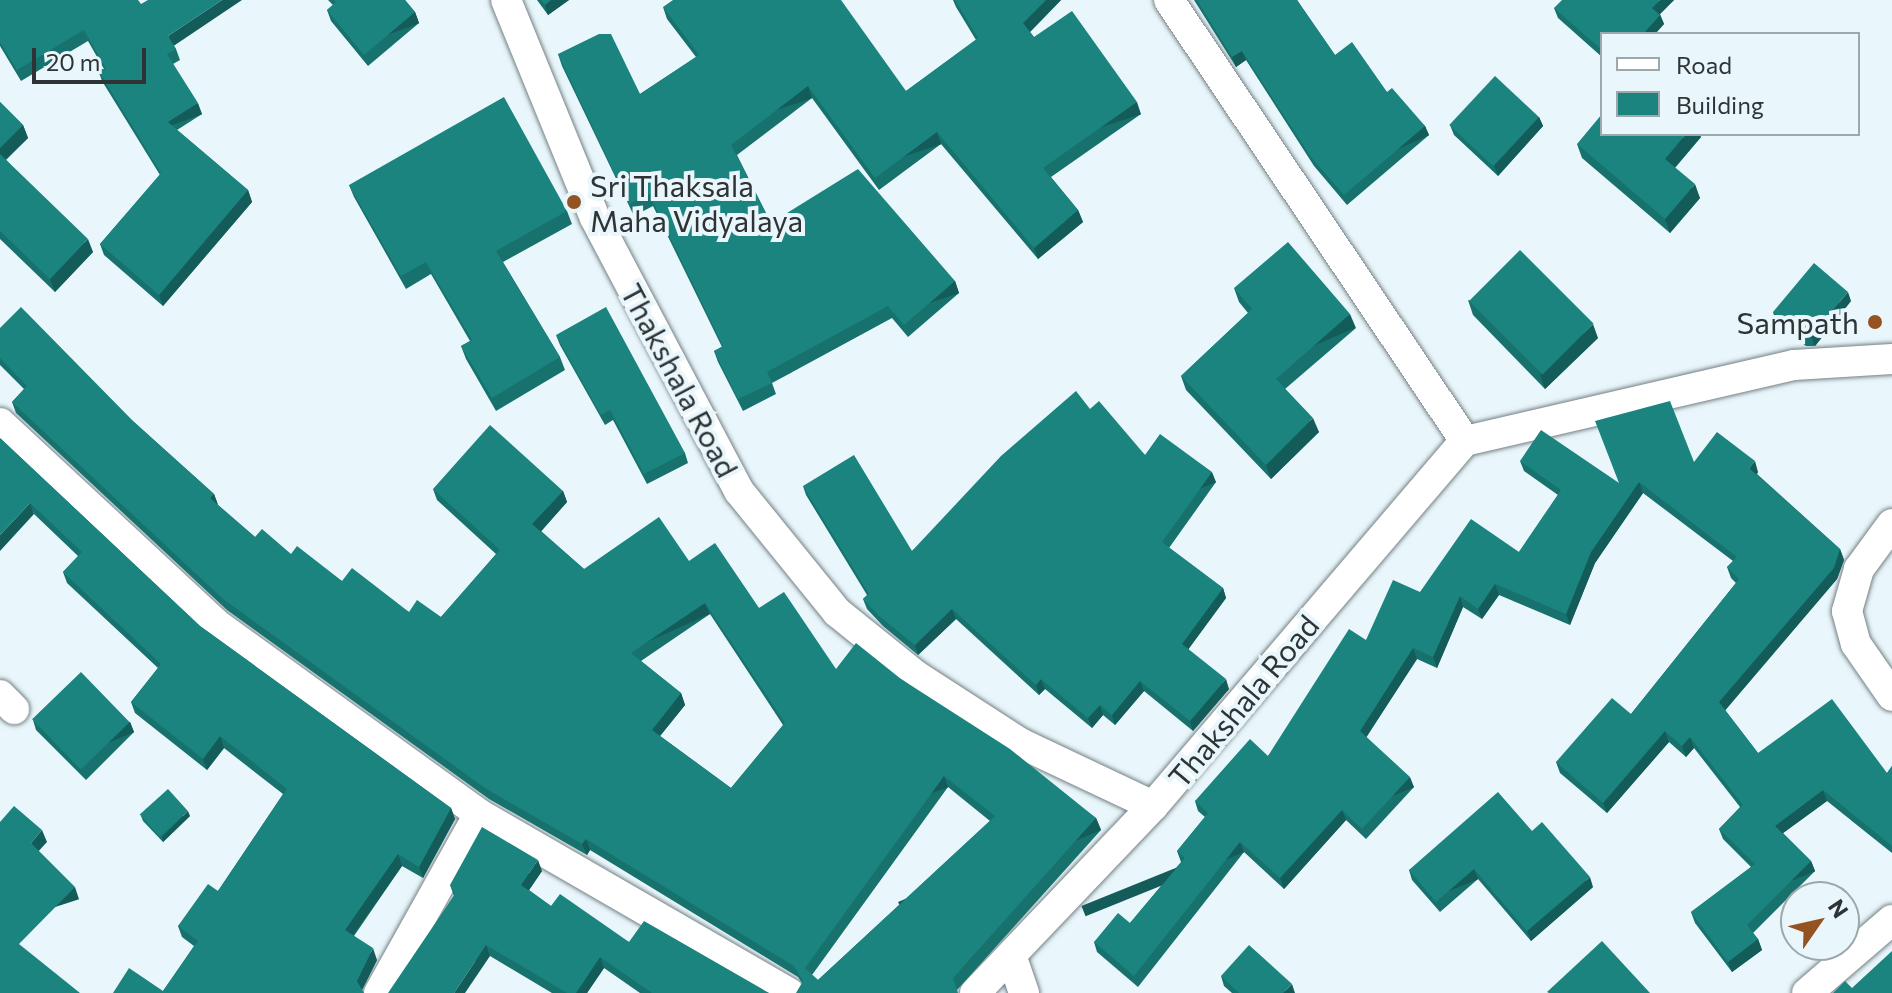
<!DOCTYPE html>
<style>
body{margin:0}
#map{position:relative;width:1892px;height:993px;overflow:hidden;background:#e9f6fb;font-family:Commissioner,sans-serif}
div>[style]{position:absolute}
.roads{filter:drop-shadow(0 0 2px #748085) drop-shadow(0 0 2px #748085)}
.street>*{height:30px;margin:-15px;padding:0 15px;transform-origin:15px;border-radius:15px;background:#fff}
.wall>*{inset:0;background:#17726d}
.shaded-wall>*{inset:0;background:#135c59;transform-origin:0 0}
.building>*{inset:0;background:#1b847f;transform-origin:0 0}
.dots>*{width:22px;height:22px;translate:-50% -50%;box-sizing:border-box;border:4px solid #e9f6fb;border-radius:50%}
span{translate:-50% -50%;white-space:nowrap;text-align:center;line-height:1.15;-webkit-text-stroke:8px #e9f6fb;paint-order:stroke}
.poi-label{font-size:30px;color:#2e3335}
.left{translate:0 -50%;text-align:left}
.right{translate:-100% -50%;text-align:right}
.street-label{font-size:30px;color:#2e3335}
.legend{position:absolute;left:1600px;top:32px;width:260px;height:104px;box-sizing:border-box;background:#e9f6fb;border:2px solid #9ea8ac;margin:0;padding:10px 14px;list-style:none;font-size:24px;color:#2e3335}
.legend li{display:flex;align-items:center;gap:16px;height:40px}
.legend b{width:40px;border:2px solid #9ea8ac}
.north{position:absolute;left:1780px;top:881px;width:80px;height:80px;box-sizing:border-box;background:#e9f6fb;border:2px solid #9ea8ac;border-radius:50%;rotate:56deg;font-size:22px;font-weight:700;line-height:32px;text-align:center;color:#2e3335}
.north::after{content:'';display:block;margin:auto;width:28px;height:36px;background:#965322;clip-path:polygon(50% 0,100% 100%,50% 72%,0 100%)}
.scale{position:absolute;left:32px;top:48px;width:114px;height:36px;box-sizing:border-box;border:4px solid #2e3335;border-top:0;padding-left:10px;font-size:24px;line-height:28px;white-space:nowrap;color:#2e3335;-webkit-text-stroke:6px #e9f6fb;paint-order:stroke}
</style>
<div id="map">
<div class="roads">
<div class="street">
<div style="left:506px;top:0;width:235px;rotate:67.8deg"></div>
<div style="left:595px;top:218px;width:309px;rotate:62.2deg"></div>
<div style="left:739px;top:491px;width:156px;rotate:51deg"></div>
<div style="left:837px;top:612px;width:100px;rotate:38.9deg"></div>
<div style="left:915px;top:675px;width:125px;rotate:32.9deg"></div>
<div style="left:1020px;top:743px;width:147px;rotate:25.3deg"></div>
<div style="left:1153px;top:806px;width:480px;rotate:-49.5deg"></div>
<div style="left:1465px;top:441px;width:338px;rotate:-13deg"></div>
<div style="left:1794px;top:365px;width:98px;rotate:-3.5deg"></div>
<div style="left:1169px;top:0;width:531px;rotate:56.13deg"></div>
<div style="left:0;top:423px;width:295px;rotate:42.9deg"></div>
<div style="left:216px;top:624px;width:324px;rotate:35.8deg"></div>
<div style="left:479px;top:814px;width:358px;rotate:30deg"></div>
<div style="left:1892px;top:524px;width:56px;rotate:126.3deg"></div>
<div style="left:1859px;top:569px;width:44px;rotate:105.9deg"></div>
<div style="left:1847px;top:611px;width:34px;rotate:75deg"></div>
<div style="left:1856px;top:644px;width:63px;rotate:55.3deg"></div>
<div style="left:0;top:695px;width:20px;rotate:45deg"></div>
<div style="left:1012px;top:958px;width:37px;rotate:71deg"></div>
<div style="left:379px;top:993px;width:205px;rotate:-60.8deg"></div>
<div style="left:975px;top:993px;width:258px;rotate:-46.4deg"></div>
<div style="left:1807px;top:993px;width:112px;rotate:-40.7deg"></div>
</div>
</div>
<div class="wall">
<div style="clip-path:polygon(0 0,174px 46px,176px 49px,180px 60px,173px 64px,202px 114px,177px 130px,248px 190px,252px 202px,163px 306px,104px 255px,100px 244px,160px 175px,102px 81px,98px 70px,104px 69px,88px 41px,21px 81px,0 46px)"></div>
<div style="clip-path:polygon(328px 0,405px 0,415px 12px,419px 23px,368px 66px,331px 21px,327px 10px,333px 5px)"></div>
<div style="clip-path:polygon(537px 0,569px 0,548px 15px)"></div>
<div style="clip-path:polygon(953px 0,1061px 0,1030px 32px,1034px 37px,1141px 114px,1051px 177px,1078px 210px,1083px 222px,1038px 259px,941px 144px,879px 190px,812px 98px,737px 155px,771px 223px,955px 281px,959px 293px,908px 337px,892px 318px,772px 383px,776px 394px,743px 411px,718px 362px,714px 351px,722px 347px,653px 206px,634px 216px,562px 66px,558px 54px,640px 94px,696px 57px,667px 19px,663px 7px,906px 91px,976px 40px,956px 7px)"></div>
<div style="clip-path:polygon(1194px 0,1297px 0,1335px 55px,1387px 92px,1425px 126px,1429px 135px,1347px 205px,1314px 166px,1246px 60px,1236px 67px)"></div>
<div style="clip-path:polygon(1674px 0,1660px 14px,1664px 24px,1655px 34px,1602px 34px,1602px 57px,1558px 18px,1554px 8px)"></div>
<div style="clip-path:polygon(0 102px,23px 125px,28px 138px,6px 160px,93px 252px,55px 292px,0 239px)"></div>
<div style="clip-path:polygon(1539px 117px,1543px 126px,1498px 176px,1454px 135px,1450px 125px)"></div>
<div style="clip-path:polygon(1701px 137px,1675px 168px,1700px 198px,1670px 233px,1582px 158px,1577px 144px)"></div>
<div style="clip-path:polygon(349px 185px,567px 211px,572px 224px,503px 262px,560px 357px,565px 370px,496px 411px,466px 359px,461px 346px,470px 341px,431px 274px,406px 289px,354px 197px)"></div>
<div style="clip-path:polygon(1234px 288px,1356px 328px,1285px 389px,1319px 432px,1271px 479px,1186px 390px,1181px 376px,1248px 313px,1239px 302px)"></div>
<div style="clip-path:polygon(1468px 300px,1598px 338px,1545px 389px,1473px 315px)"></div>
<div style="clip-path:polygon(1851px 301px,1815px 346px,1806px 346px,1776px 322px,1773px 312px)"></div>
<div style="clip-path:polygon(evenodd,0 328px,134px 422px,214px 494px,218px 505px,255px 537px,342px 581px,409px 612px,441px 617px,496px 554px,437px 500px,433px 489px,563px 491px,567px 502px,541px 531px,584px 569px,689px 561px,759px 608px,836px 669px,901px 679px,1096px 818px,1101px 830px,957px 990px,802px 983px,798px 977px,590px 850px,587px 855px,489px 799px,227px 610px,16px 413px,12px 402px,24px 389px,0 365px,0 328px,710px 614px,783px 725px,731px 788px,660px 736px,685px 705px,681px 693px,641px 661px,710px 614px,0 328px,948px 787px,990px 821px,818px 980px,812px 975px,948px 787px)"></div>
<div style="clip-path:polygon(556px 335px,685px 453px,688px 463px,647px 484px,613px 420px,605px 425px,560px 345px)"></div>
<div style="clip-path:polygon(1090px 409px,1145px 455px,1216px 482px,1169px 548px,1223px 588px,1226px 598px,1188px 649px,1229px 689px,1193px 731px,1144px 691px,1115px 725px,1103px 715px,1092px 728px,1045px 689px,1039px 695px,956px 619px,918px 655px,883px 626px,867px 609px,863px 599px,867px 595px,806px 495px,803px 486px,912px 551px)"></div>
<div style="clip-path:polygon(0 438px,200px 626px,451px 808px,455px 819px,423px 878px,402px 866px,354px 936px,377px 960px,362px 990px,163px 991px,194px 946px,182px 937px,178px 926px,218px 891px,283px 794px,224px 748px,207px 770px,135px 713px,131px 702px,158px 668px,67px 583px,63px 572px,78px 556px,34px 514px)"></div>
<div style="clip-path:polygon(1520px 461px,1618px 483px,1694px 462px,1758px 472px,1757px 474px,1840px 549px,1844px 560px,1837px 579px,1725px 710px,1758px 753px,1887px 773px,1892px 766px,1892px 853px,1827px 801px,1783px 833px,1811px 861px,1815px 871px,1753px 933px,1758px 939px,1762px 950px,1732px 972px,1695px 923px,1691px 912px,1751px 867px,1723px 839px,1719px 829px,1740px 807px,1694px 748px,1686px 757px,1669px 742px,1607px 813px,1560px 773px,1556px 762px,1631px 714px,1736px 583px,1731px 578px,1727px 567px,1733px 561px,1643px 493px,1595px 563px,1570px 625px,1499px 595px,1482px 619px,1463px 607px,1437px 668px,1417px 659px,1366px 737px,1414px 787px,1366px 839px,1346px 820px,1284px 889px,1244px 852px,1138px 987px,1097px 952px,1094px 942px,1130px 923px,1181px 862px,1177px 851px,1205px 817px,1198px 811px,1195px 801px,1268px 756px,1366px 640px,1420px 592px,1519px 552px,1558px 495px,1524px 471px)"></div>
<div style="clip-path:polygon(33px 720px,130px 722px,134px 732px,86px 780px,36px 730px)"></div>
<div style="clip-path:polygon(141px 816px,190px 816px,163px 842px,143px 821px)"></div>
<div style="clip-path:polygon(1532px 831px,1593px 887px,1531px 941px,1478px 879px,1440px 912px,1412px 880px,1409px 870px)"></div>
<div style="clip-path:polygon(542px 871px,529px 890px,551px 906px,629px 942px,769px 993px,640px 993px,604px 968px,587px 993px,552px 993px,490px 956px,391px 990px,454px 896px,450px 885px)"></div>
<div style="clip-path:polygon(1221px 976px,1295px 993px,1232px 993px,1224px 986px)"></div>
</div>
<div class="shaded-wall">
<div style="clip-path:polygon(222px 0,242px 0,172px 47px,168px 36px)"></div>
<div style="clip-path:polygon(551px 0,569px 0,548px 15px,545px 5px)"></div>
<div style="clip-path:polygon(1046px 0,1061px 0,1027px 35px,1023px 23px)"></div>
<div style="clip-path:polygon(1660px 0,1674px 0,1656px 18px,1652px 8px)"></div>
<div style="left:415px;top:12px;width:12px;height:67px;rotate:70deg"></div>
<div style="clip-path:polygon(1660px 15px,1664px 24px,1655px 34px,1643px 34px)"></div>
<div style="clip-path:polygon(1242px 51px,1246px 60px,1236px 67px,1232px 57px)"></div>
<div style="left:808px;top:86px;width:13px;height:97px;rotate:72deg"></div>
<div style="left:1137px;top:102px;width:13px;height:115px;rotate:72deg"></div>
<div style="left:198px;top:103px;width:12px;height:36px;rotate:70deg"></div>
<div style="clip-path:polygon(1539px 117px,1543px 126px,1498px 176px,1494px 166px)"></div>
<div style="clip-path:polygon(23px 125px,28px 138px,1px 164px,0 160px,0 148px)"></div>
<div style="left:1425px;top:126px;width:10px;height:106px;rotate:66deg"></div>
<div style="left:937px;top:132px;width:13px;height:77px;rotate:72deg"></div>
<div style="clip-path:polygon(1686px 134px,1700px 134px,1701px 137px,1670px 173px,1665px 159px)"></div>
<div style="clip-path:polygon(1695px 184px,1700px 198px,1670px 233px,1665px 219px)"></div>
<div style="clip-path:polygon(248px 190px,252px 202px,163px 306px,159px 295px)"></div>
<div style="clip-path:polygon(1078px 210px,1083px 222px,1038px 259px,1034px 248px)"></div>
<div style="clip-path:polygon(88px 239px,93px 252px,55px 292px,50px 279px)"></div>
<div style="left:955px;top:281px;width:13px;height:67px;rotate:72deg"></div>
<div style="clip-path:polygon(1848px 292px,1851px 301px,1815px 346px,1811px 336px)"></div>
<div style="left:1350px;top:314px;width:15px;height:98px;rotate:67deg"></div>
<div style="clip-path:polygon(1593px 324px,1598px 338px,1545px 389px,1540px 375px)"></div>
<div style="clip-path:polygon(1313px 418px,1319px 432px,1271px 479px,1266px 465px)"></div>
<div style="clip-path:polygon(1755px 461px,1758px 472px,1753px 478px,1749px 468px)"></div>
<div style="left:1212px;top:472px;width:11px;height:86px;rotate:68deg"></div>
<div style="clip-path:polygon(1639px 482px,1643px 493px,1595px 563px,1570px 625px,1566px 614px,1591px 552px)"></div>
<div style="clip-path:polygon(563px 491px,567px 502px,537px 536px,532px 524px)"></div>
<div style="clip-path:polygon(214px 494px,218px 505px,210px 498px)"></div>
<div style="clip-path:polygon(30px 503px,34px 514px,0 551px,0 535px)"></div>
<div style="clip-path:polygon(1840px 549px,1844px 560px,1837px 579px,1723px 713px,1719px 702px)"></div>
<div style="clip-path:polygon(1495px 584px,1499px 595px,1482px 619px,1478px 609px)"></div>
<div style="clip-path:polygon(1223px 588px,1226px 598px,1185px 654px,1182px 644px)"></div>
<div style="clip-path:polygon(1460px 596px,1463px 607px,1437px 668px,1433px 657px)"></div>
<div style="left:705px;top:603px;width:12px;height:89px;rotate:66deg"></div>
<div style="clip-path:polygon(952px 609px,956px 619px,918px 655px,915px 645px)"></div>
<div style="clip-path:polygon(1413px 648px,1417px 659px,1364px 741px,1360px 731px)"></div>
<div style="clip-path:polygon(1041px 679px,1045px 689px,1039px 695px,1036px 685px)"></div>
<div style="clip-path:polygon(1226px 679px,1229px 689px,1193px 731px,1190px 721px)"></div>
<div style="clip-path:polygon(1140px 681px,1144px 691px,1115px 725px,1112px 715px)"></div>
<div style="clip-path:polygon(681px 693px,685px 705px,656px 741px,652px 730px)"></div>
<div style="clip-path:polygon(1100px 705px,1103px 715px,1092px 728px,1088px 718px)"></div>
<div style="left:130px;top:722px;width:11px;height:68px;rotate:68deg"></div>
<div style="clip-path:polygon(1665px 731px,1669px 742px,1607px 813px,1603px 803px)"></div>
<div style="clip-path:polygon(220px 736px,224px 748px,207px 770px,203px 759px)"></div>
<div style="clip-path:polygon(1690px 737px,1694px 748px,1686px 757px,1682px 746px)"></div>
<div style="left:944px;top:776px;width:12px;height:237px;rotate:70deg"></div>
<div style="left:1410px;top:777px;width:11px;height:71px;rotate:68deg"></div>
<div style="clip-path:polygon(1823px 790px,1827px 801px,1779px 836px,1775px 826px)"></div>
<div style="clip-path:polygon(451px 808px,455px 819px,423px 878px,419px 867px)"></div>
<div style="clip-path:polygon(1342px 810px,1346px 820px,1284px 889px,1280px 878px)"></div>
<div style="clip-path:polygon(188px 811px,190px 816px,163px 842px,162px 837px)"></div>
<div style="left:1096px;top:818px;width:13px;height:215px;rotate:67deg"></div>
<div style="clip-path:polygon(42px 830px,47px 842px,35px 855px,31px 843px)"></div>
<div style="clip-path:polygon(586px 839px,590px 850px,587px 855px,582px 844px)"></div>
<div style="left:1240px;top:842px;width:11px;height:171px;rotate:68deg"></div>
<div style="clip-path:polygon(398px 854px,402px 866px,349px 941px,345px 930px)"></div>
<div style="clip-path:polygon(538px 860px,542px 871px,525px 896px,521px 885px)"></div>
<div style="left:1811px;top:861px;width:11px;height:91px;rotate:68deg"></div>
<div style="left:1474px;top:869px;width:11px;height:50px;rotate:68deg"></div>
<div style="clip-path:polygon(1590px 877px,1593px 887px,1531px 941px,1527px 931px)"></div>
<div style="left:75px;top:887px;width:13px;height:80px;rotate:72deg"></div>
<div style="clip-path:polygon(1758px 939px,1762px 950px,1732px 972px,1728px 962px)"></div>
<div style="clip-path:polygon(486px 945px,490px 956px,465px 993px,454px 993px)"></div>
<div style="clip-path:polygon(373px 948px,377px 960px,361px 992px,357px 981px)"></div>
<div style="clip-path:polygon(600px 957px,604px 968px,587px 993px,576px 993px)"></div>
<div style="clip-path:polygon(1292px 984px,1295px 993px,1283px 993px)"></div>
</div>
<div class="building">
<div style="clip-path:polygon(0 0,138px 0,141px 4px,148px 0,222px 0,168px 36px,176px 49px,167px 54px,198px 103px,168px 122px,248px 190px,159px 295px,100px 244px,161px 173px,98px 70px,106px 69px,84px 30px,17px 70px,0 42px)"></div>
<div style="clip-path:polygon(334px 0,405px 0,415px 12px,364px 55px,327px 10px,336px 2px)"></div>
<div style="clip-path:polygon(541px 0,551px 0,545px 5px)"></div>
<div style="clip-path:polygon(673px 0,841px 0,906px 91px,978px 38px,955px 0,1046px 0,1023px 23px,1034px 37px,1072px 11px,1137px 102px,1043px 168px,1078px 210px,1034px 248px,937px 132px,875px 178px,808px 86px,731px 145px,771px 223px,858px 169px,955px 281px,904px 325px,888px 306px,767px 372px,772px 383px,738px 399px,714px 351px,723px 346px,649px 194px,629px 204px,558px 54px,599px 34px,611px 34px,640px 94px,699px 55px,663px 7px)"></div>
<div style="clip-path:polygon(1197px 0,1297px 0,1335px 55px,1352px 42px,1387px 92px,1392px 88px,1425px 126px,1344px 195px,1311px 157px,1242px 51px,1232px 57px)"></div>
<div style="clip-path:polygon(1562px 0,1660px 0,1652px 8px,1660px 15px,1643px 34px,1602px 34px,1602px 50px,1554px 8px)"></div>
<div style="left:1495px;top:76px;width:60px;height:67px;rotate:43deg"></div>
<div style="clip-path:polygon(504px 97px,567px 211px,496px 251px,560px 357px,492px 398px,461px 346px,472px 340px,426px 262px,401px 276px,349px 185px)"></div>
<div style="clip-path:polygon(0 102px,23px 125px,0 148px)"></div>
<div style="clip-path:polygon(1602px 114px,1602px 134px,1686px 134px,1665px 159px,1695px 184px,1665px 219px,1577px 144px)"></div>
<div style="clip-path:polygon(0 154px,88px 239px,50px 279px,0 231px)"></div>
<div style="clip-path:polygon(1288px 242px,1350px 314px,1276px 379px,1313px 418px,1266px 465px,1181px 376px,1252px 309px,1234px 288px)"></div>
<div style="left:1520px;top:250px;width:104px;height:72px;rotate:45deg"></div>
<div style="clip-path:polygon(1814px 263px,1848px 292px,1811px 336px,1802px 336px,1773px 312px)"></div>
<div style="clip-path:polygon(evenodd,21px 307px,134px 422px,214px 494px,210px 498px,255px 537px,262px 529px,291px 554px,297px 546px,342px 581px,352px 568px,409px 612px,417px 600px,441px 617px,500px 550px,433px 489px,490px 425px,563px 491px,532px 524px,584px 569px,659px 517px,689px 561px,715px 543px,759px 608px,784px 592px,836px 669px,856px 643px,901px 679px,1010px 749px,1096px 818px,953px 978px,958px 993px,796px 993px,803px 981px,794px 966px,586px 839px,582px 844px,485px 788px,223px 599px,12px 402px,27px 386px,0 358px,0 328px,21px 307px,705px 603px,785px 723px,731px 788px,652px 730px,681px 693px,631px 653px,705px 603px,21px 307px,944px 776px,995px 816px,818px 980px,805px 968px,944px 776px)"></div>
<div style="clip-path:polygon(606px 307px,685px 453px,644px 474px,610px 410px,601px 415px,556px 335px)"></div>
<div style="clip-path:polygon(1076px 391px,1090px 409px,1099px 401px,1145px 455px,1160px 434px,1212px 472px,1162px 542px,1223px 588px,1182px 644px,1226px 679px,1190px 721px,1140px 681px,1112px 715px,1100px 705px,1088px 718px,1041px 679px,1036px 685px,952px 609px,915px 645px,879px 616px,863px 599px,869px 594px,803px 486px,854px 455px,912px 551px,1001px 456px)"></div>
<div style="clip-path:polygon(1670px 401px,1694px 462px,1717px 432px,1755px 461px,1749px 468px,1840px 549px,1834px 568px,1719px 702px,1758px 753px,1832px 699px,1887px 773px,1892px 766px,1892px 846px,1823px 790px,1775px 826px,1811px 861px,1747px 925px,1758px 939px,1728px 962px,1691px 912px,1755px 864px,1719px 829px,1743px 805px,1690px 737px,1682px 746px,1665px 731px,1603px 803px,1556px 762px,1612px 698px,1631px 714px,1739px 579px,1727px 567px,1737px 557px,1639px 482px,1591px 552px,1566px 614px,1495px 584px,1478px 609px,1460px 596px,1433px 657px,1413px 648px,1360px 731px,1410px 777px,1362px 829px,1342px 810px,1280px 878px,1240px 842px,1134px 976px,1094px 942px,1118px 913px,1130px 923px,1185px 858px,1177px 851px,1208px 813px,1195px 801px,1250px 739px,1268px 756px,1349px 629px,1366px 640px,1393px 580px,1420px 592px,1471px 519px,1519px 552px,1561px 490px,1520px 461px,1541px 430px,1619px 483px,1595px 421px)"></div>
<div style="clip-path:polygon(0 438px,200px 626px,451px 808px,419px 867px,398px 854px,345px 930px,373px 948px,357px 981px,364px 993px,113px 993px,129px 968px,163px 991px,198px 941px,178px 926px,208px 884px,218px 891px,287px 789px,220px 736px,203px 759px,131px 702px,161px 664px,63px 572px,82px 552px,30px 503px,0 535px)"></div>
<div style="left:81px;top:672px;width:70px;height:68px;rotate:46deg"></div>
<div style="left:168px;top:789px;width:30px;height:38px;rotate:48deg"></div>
<div style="clip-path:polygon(1498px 792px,1532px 831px,1542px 822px,1590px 877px,1527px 931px,1474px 869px,1436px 902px,1409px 870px)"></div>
<div style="clip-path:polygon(14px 806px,42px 830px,31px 843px,75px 887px,19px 944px,80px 993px,0 993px,0 822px)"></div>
<div style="clip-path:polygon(482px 827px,538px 860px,521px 885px,551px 906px,560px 894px,629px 942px,644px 921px,769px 993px,652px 993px,600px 957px,576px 993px,567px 993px,486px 945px,454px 993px,388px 993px,455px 894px,450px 885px)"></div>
<div style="clip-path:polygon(1602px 941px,1650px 993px,1549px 993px,1547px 992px)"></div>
<div style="clip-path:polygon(1249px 945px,1292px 984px,1283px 993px,1239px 993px,1221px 976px)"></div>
<div style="clip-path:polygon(1892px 951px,1892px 993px,1833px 993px,1845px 981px,1852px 988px)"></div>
</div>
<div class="dots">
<div style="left:574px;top:202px;background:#965322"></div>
<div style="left:1875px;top:322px;background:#965322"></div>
</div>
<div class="poi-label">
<span class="left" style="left:590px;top:202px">Sri Thaksala<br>Maha Vidyalaya</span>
<span class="right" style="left:1859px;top:322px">Sampath</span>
</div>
<div class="street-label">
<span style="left:680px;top:380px;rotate:62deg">Thakshala Road</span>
<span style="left:1243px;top:701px;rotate:-50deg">Thakshala Road</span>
</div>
<ul class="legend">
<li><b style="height:10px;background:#fff"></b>Road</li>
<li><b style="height:22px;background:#1b847f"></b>Building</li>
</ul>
<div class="north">N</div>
<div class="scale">20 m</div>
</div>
